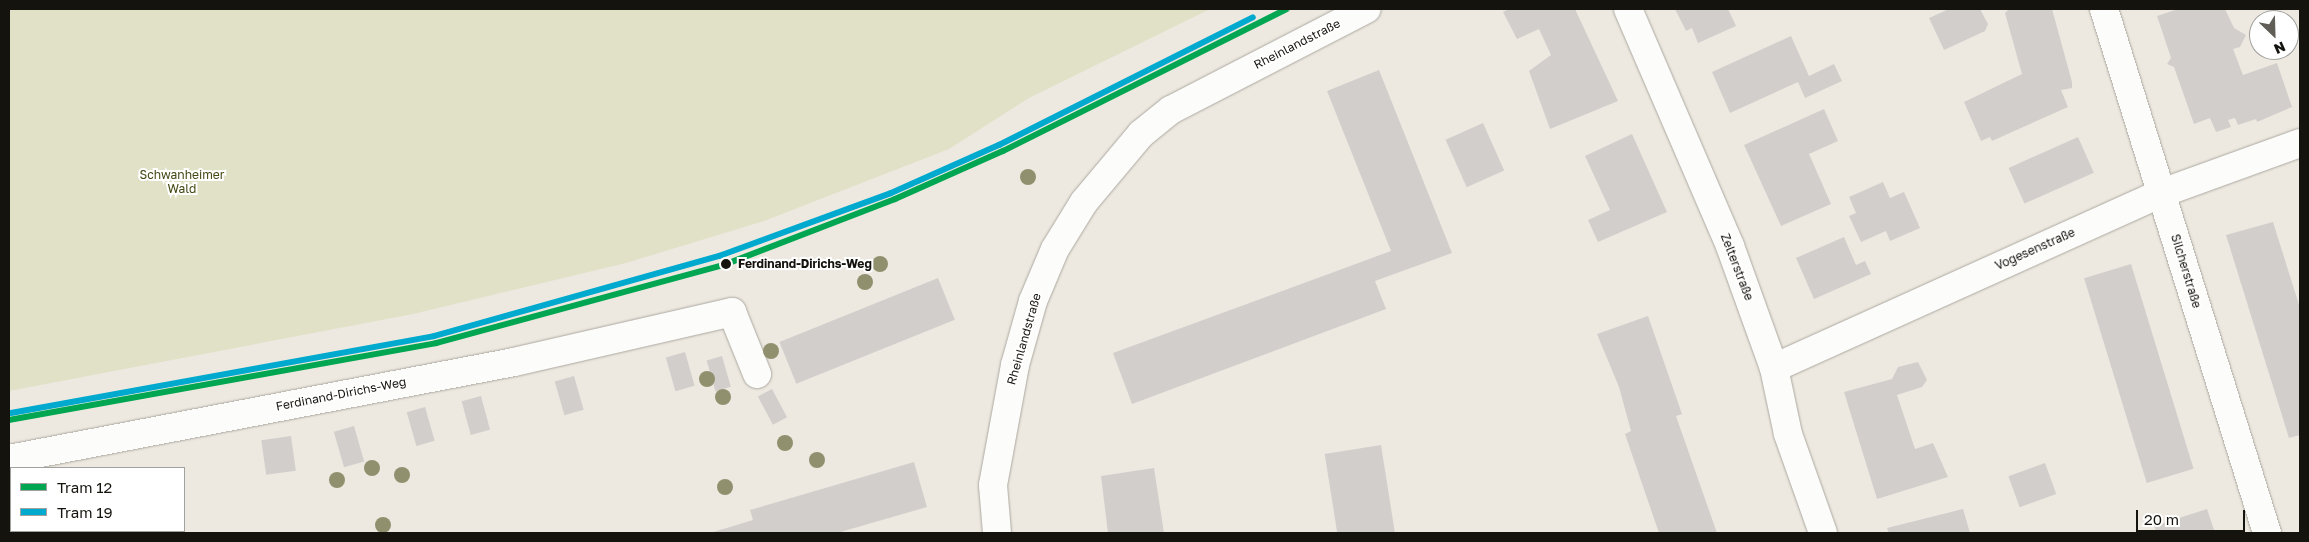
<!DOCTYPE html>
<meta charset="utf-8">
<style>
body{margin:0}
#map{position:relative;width:2309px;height:542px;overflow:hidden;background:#ede9e0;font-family:"Golos Text",sans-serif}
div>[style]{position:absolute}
.green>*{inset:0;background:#e0e1c7}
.building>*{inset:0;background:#d2cecc;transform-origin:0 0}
.roads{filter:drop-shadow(0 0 1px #aca8a1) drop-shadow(0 0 1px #aca8a1)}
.minor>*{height:28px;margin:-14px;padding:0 14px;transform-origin:14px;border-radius:14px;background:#fcfcfa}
.tram-1>*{height:6px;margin:-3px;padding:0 3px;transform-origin:3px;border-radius:3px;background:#00a651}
.tram-2>*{height:6px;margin:-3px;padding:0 3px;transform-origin:3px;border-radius:3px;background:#00a9ce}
.trees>*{width:16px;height:16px;margin:-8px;border-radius:50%;background:#90906f}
.dots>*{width:14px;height:14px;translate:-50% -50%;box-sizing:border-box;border:2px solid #fff;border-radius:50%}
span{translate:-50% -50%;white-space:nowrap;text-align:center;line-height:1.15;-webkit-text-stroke:4px #fff;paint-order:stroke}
.street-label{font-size:12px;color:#15130d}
.park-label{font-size:12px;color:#444812}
.stop-label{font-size:12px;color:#15130d;font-weight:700}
.left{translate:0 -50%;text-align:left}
.frame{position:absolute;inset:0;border:10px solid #15130d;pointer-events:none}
.legend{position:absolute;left:10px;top:467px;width:175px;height:65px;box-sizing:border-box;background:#fff;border:1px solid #a1a19e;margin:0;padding:6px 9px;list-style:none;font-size:15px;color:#15130d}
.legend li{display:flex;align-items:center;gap:10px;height:25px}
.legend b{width:25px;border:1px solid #a1a19e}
.north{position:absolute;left:2249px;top:10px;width:50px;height:50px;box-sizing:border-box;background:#fff;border:1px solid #a1a19e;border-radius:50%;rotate:156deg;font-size:14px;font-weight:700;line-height:20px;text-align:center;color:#15130d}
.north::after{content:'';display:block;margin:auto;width:18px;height:22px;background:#615e57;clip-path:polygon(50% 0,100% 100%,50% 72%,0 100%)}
.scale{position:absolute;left:2136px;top:510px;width:109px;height:22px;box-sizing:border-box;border:2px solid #15130d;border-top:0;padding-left:6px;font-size:15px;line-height:18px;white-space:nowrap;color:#15130d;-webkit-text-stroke:4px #fff;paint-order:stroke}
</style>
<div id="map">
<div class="green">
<div style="clip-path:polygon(9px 9px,1210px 9px,1029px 98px,949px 149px,764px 221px,626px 263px,413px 314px,9px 391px)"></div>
</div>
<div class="building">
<div style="clip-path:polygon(1509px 9px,1575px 9px,1618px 101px,1550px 129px,1529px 71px,1551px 55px,1539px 29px,1517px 39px,1503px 12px)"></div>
<div style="clip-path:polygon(1675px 9px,1728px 9px,1736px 26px,1698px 43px,1692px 28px,1686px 31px)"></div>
<div style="clip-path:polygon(1949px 9px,1980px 9px,1988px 24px,1985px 31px,1944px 50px,1929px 18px)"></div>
<div style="clip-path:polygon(2009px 9px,2052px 9px,2072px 82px,2072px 88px,2061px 90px,2068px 107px,1992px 141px,1990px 137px,1981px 141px,1964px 102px,2022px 74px,2005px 13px)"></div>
<div style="clip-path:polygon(2178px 9px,2225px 9px,2234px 28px,2246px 35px,2240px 47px,2233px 49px,2243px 75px,2277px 63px,2292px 107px,2257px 122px,2256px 119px,2238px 125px,2235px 118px,2228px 120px,2231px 127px,2216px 132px,2210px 118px,2194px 124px,2174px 67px,2167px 64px,2171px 58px,2157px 16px)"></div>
<div style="clip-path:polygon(1791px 36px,1809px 76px,1834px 64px,1842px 81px,1805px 98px,1798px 82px,1730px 113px,1712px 72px)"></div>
<div style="clip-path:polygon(1379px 70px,1452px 253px,1375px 281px,1386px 309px,1132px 404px,1113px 353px,1391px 251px,1327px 91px)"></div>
<div style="clip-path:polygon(1824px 109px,1838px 141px,1809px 154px,1831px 204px,1781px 226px,1744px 145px)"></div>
<div style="left:1483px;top:123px;width:52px;height:41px;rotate:66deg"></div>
<div style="clip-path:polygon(1632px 134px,1667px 212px,1598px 242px,1588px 220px,1610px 210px,1585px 156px)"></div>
<div style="left:2078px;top:137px;width:39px;height:76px;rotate:66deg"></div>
<div style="clip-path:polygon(1883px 182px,1890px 198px,1904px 192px,1920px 228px,1890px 241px,1886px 231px,1861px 242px,1849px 216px,1856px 213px,1849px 197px)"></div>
<div style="clip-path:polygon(2273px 222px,2300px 308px,2300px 435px,2289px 438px,2226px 235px)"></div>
<div style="clip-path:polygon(1844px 237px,1856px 265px,1865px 261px,1871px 274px,1814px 299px,1796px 258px)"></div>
<div style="left:2131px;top:264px;width:214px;height:49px;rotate:73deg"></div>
<div style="left:938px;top:278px;width:45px;height:171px;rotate:68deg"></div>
<div style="clip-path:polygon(1648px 316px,1682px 414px,1676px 416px,1717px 533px,1659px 533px,1625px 434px,1631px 431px,1619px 387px,1597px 334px)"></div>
<div style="left:685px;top:352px;width:35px;height:20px;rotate:74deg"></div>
<div style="left:722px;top:356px;width:32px;height:16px;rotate:74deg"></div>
<div style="clip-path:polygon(1918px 362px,1927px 380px,1922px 387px,1897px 395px,1915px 449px,1933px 443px,1948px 477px,1877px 499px,1844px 392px,1892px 379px,1898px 367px)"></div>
<div style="left:574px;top:376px;width:35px;height:20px;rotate:74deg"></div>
<div style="left:772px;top:389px;width:32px;height:16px;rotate:62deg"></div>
<div style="left:481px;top:396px;width:35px;height:20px;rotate:75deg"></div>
<div style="left:425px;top:407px;width:35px;height:19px;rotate:74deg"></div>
<div style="left:354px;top:426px;width:37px;height:21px;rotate:74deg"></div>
<div style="left:291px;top:436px;width:35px;height:30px;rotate:82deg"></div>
<div style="left:1381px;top:445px;width:89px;height:57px;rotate:81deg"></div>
<div style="clip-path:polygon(914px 462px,927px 507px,837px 533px,710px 533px,753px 520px,750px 510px)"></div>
<div style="left:2045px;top:463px;width:33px;height:39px;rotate:70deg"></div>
<div style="clip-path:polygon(1154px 468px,1164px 533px,1108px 533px,1101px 476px)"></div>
<div style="clip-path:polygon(1963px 509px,1970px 533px,1889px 533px,1887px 528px)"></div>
<div style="clip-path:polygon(2207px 509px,2215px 533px,2157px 533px,2154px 526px)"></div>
</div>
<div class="roads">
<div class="minor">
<div style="left:1628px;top:9px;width:258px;rotate:66.7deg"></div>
<div style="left:1730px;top:246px;width:130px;rotate:70.2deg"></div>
<div style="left:1774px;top:368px;width:67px;rotate:78deg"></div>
<div style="left:1788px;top:434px;width:105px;rotate:70.5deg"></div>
<div style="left:2104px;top:9px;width:549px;rotate:72.72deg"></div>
<div style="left:1774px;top:368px;width:426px;rotate:-24.3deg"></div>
<div style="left:2162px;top:193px;width:147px;rotate:-19.9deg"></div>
<div style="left:9px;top:459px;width:514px;rotate:-10.87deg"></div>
<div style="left:514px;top:362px;width:224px;rotate:-12.9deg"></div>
<div style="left:732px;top:312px;width:67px;rotate:68deg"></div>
<div style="left:997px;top:533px;width:48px;rotate:-94.8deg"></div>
<div style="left:993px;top:485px;width:122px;rotate:-79.6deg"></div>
<div style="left:1015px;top:365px;width:66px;rotate:-74.3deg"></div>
<div style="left:1033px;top:301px;width:56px;rotate:-67.1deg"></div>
<div style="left:1055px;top:249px;width:55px;rotate:-58.3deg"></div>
<div style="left:1084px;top:202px;width:89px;rotate:-50deg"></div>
<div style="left:1141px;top:134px;width:38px;rotate:-39deg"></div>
<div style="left:1171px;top:110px;width:220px;rotate:-27.3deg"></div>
</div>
</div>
<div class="tram-1">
<div style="left:9px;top:420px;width:434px;rotate:-10.2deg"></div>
<div style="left:436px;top:343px;width:301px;rotate:-15.2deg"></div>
<div style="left:726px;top:264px;width:181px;rotate:-21deg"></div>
<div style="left:895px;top:199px;width:118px;rotate:-24deg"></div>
<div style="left:1003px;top:151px;width:317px;rotate:-26.6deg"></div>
</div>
<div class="tram-2">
<div style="left:11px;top:413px;width:430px;rotate:-10.3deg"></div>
<div style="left:434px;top:336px;width:296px;rotate:-15.7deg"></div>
<div style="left:719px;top:256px;width:183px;rotate:-20.1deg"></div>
<div style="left:891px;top:193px;width:118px;rotate:-24deg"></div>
<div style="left:999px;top:145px;width:284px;rotate:-26.7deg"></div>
</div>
<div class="trees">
<div style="left:1028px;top:177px"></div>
<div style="left:880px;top:264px"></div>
<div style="left:865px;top:282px"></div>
<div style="left:771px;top:351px"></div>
<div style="left:707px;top:379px"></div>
<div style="left:723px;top:397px"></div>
<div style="left:785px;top:443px"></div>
<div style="left:817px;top:460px"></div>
<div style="left:372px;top:468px"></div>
<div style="left:402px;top:475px"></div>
<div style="left:337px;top:480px"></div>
<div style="left:725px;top:487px"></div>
<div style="left:383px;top:525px"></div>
</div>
<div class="dots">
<div style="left:726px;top:264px;background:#15130d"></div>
</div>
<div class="street-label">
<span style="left:1297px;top:44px;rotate:-27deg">Rheinlandstraße</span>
<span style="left:2035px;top:249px;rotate:-24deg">Vogesenstraße</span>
<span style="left:1737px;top:267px;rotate:69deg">Zelterstraße</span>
<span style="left:2186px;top:271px;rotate:73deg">Silcherstraße</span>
<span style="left:1024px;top:339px;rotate:-74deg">Rheinlandstraße</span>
<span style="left:341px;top:394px;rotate:-11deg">Ferdinand-Dirichs-Weg</span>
</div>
<div class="park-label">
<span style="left:182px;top:182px">Schwanheimer<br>Wald</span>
</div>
<div class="stop-label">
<span class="left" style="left:738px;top:264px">Ferdinand-Dirichs-Weg</span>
</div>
<div class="frame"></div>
<ul class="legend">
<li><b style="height:6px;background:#00a651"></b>Tram 12</li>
<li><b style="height:6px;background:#00a9ce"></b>Tram 19</li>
</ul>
<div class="north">N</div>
<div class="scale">20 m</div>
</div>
